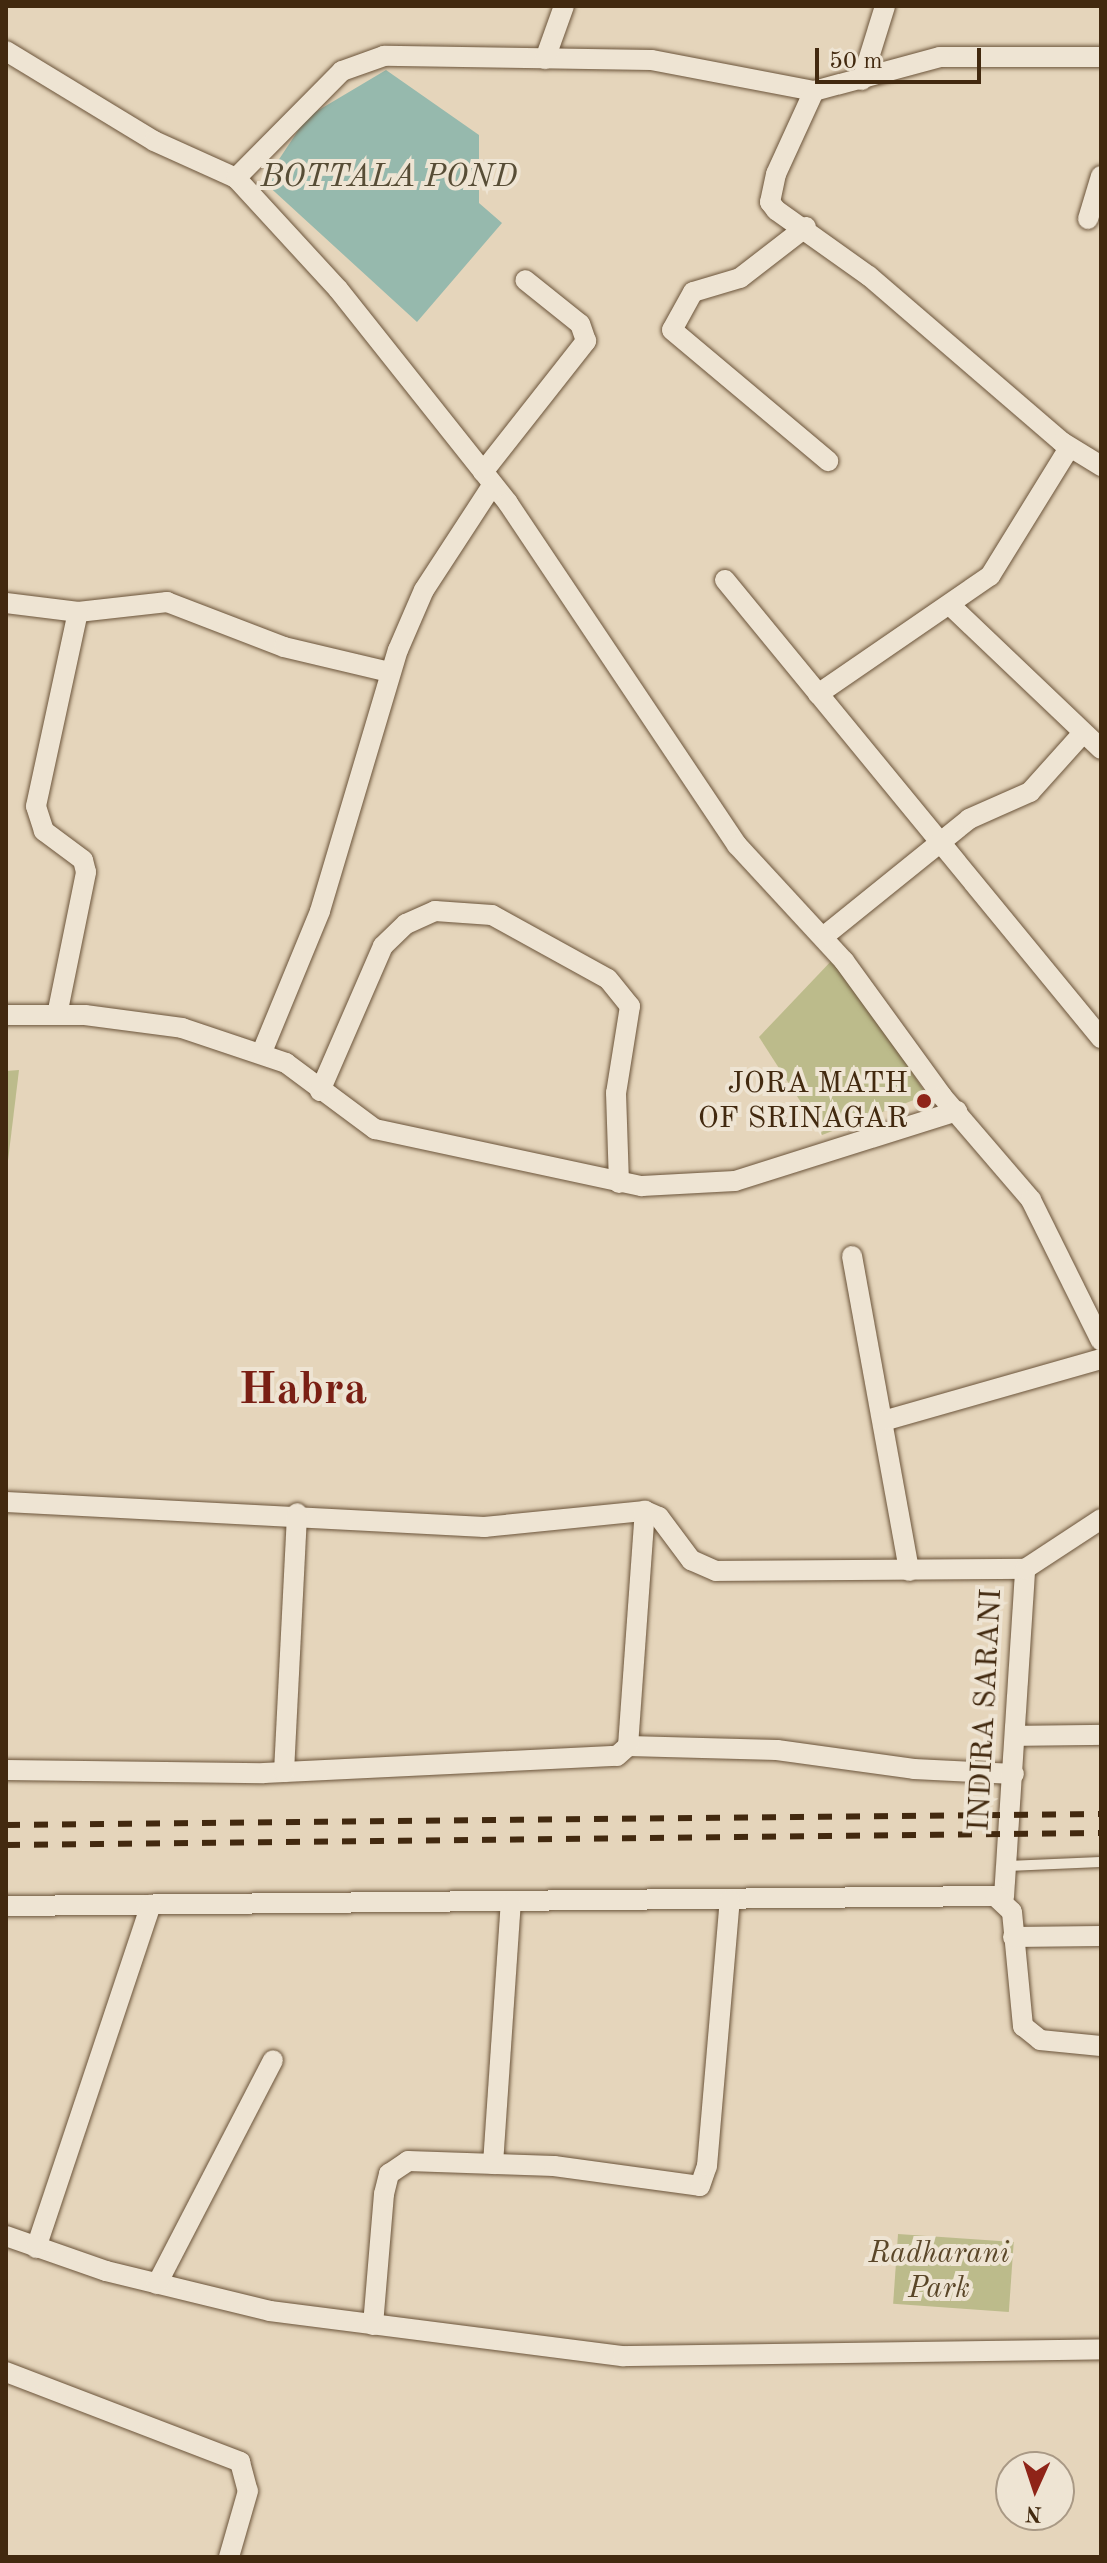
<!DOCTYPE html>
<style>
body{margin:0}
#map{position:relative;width:1107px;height:2563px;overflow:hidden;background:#e5d5bb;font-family:"Old Standard TT",serif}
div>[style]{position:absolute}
.green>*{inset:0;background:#bcbb8b;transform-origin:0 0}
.water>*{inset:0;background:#96b9ad}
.roads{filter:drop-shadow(0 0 2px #6b543a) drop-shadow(0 0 2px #6b543a)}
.lane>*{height:10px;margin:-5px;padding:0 5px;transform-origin:5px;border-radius:5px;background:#eee4d3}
.street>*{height:20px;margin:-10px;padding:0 10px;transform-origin:10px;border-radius:10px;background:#eee4d3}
.rail>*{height:6px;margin-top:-3px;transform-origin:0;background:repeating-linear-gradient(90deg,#42290f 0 14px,transparent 0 28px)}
.dots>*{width:22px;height:22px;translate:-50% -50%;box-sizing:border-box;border:4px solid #eee4d3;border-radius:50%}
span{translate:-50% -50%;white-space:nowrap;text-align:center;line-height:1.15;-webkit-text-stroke:8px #eee4d3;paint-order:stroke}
.poi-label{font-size:30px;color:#42290f}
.right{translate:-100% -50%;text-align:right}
.street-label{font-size:30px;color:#42290f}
.park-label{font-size:30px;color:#5a4628;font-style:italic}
.water-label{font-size:32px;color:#574d36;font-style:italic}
.town-label{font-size:46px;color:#7a1f14;font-weight:700}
.frame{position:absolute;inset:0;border:8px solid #42290f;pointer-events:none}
.north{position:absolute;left:995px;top:2451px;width:80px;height:80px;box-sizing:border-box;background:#eee4d3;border:2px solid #a99985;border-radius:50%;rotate:183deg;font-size:22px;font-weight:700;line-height:32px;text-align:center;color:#42290f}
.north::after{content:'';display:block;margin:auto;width:28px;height:36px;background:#8f2418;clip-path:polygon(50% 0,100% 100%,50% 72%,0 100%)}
.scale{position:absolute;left:815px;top:48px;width:166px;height:36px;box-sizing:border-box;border:4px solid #42290f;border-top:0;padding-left:10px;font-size:24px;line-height:28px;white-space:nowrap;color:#42290f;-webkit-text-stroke:6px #eee4d3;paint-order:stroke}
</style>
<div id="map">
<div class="green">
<div style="clip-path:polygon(835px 957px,927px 1095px,822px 1135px,759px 1037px)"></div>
<div style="clip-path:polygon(19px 1070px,6px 1177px,6px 1071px)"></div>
<div style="left:898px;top:2234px;width:116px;height:70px;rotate:4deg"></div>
</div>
<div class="water">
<div style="clip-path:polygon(386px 70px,479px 135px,479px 203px,502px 223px,417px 322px,264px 182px,307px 117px)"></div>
</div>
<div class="roads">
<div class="lane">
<div style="left:1007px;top:1866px;width:94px;rotate:-2.4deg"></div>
</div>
<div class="street">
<div style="left:6px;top:51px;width:173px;rotate:31.3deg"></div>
<div style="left:154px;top:141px;width:90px;rotate:24.3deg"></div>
<div style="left:1101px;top:57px;width:161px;rotate:180deg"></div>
<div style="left:940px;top:57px;width:131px;rotate:164.9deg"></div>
<div style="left:814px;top:91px;width:166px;rotate:-169.2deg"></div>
<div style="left:651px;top:60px;width:267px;rotate:-179.1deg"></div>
<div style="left:384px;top:56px;width:45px;rotate:160.3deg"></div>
<div style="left:342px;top:71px;width:151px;rotate:134.7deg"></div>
<div style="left:236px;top:178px;width:151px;rotate:47.4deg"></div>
<div style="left:338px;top:289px;width:273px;rotate:51.5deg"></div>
<div style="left:508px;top:503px;width:412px;rotate:56.2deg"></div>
<div style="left:737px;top:845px;width:158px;rotate:47.3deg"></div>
<div style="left:844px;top:961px;width:167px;rotate:54deg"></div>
<div style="left:942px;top:1096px;width:137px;rotate:49.4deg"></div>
<div style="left:1031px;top:1200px;width:157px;rotate:63.6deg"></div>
<div style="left:545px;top:59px;width:56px;rotate:-70.3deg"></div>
<div style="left:862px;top:80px;width:77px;rotate:-72.7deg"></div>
<div style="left:814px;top:91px;width:91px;rotate:114.6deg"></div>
<div style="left:776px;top:174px;width:29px;rotate:102deg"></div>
<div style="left:770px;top:202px;width:10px;rotate:53deg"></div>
<div style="left:776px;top:210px;width:114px;rotate:35.4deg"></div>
<div style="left:869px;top:276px;width:255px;rotate:40.7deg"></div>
<div style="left:1062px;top:442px;width:46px;rotate:31.6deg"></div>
<div style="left:1088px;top:219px;width:45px;rotate:-73.2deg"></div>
<div style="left:806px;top:227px;width:83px;rotate:142.3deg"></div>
<div style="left:740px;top:278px;width:49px;rotate:163.4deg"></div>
<div style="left:693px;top:292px;width:43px;rotate:118.9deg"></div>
<div style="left:672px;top:330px;width:204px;rotate:40deg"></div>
<div style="left:483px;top:472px;width:167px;rotate:-51.8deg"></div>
<div style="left:586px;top:341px;width:18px;rotate:-109deg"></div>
<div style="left:580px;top:324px;width:70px;rotate:-141.3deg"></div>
<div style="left:725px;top:580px;width:593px;rotate:50.62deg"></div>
<div style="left:6px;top:603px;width:73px;rotate:7.1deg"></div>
<div style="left:78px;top:612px;width:90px;rotate:-6.4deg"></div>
<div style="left:167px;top:602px;width:125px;rotate:21deg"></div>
<div style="left:284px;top:647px;width:108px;rotate:13.4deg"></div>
<div style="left:952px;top:607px;width:206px;rotate:43.6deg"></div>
<div style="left:818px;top:694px;width:209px;rotate:-34.5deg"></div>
<div style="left:990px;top:576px;width:150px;rotate:-58.3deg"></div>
<div style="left:823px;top:937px;width:188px;rotate:-38.9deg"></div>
<div style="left:969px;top:819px;width:67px;rotate:-23.9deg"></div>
<div style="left:1030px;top:792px;width:79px;rotate:-48.1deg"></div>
<div style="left:6px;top:1015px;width:79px"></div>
<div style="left:85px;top:1015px;width:98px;rotate:7.6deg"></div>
<div style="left:182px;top:1028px;width:110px;rotate:18.6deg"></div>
<div style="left:286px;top:1063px;width:111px;rotate:36.6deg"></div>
<div style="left:375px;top:1129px;width:273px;rotate:12.1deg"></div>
<div style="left:642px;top:1186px;width:93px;rotate:-3.1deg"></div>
<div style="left:735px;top:1181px;width:233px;rotate:-17.5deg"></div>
<div style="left:57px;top:1015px;width:146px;rotate:-78.5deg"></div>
<div style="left:86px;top:872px;width:12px;rotate:-104deg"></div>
<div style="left:83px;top:860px;width:49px;rotate:-143.4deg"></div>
<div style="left:44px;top:831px;width:26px;rotate:-108deg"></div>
<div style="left:36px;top:806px;width:198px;rotate:-77.8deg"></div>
<div style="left:262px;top:1052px;width:152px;rotate:-67.6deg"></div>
<div style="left:320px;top:911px;width:272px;rotate:-73.4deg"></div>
<div style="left:398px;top:650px;width:65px;rotate:-66.6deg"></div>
<div style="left:424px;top:590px;width:126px;rotate:-56.9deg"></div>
<div style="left:320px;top:1091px;width:158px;rotate:-66.5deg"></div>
<div style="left:383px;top:946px;width:32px;rotate:-44deg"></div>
<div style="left:406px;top:924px;width:32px;rotate:-24deg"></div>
<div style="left:435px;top:911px;width:57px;rotate:4deg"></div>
<div style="left:492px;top:915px;width:132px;rotate:28.9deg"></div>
<div style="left:608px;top:979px;width:35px;rotate:51deg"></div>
<div style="left:630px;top:1006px;width:88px;rotate:99.1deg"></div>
<div style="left:616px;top:1093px;width:90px;rotate:88.1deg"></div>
<div style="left:852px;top:1256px;width:320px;rotate:79.7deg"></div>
<div style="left:887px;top:1420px;width:223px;rotate:-15.9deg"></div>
<div style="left:6px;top:1502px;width:479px;rotate:3deg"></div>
<div style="left:484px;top:1527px;width:162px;rotate:-5.7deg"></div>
<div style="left:645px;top:1511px;width:15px;rotate:23deg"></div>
<div style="left:659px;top:1517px;width:54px;rotate:53.3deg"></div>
<div style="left:691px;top:1560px;width:27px;rotate:24deg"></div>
<div style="left:716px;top:1571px;width:309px;rotate:-0.4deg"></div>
<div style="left:1015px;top:1736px;width:86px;rotate:-0.7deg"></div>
<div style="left:628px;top:1746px;width:149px;rotate:1.5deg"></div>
<div style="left:777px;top:1750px;width:138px;rotate:7.9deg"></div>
<div style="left:914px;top:1769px;width:100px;rotate:2.9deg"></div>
<div style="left:6px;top:1770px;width:258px;rotate:0.7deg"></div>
<div style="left:264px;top:1773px;width:353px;rotate:-2.8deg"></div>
<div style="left:617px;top:1756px;width:15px;rotate:-42deg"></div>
<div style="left:628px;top:1746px;width:236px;rotate:-85.9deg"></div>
<div style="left:284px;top:1772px;width:259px;rotate:-87.1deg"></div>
<div style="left:1004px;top:1897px;width:329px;rotate:-86.3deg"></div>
<div style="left:1025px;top:1569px;width:91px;rotate:-33.3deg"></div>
<div style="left:6px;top:1906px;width:989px;rotate:-0.58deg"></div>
<div style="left:995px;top:1896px;width:23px;rotate:43deg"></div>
<div style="left:1012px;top:1912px;width:115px;rotate:84.5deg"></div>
<div style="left:1023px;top:2026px;width:22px;rotate:39deg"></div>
<div style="left:1040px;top:2040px;width:61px;rotate:5.6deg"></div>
<div style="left:1013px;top:1937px;width:88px;rotate:-0.7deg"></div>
<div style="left:493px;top:2164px;width:262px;rotate:-86.1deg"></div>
<div style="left:6px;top:2236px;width:106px;rotate:19.3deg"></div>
<div style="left:106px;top:2271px;width:169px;rotate:13.7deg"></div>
<div style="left:270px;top:2311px;width:356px;rotate:7.3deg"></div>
<div style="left:623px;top:2356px;width:478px;rotate:-0.8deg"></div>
<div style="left:36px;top:2248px;width:362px;rotate:-71.5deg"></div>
<div style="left:157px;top:2284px;width:252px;rotate:-62.6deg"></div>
<div style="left:373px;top:2325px;width:131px;rotate:-85.2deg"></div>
<div style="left:384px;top:2194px;width:21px;rotate:-76deg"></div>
<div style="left:389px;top:2174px;width:23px;rotate:-34deg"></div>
<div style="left:408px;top:2161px;width:146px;rotate:2deg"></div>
<div style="left:554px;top:2166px;width:147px;rotate:7.8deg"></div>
<div style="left:700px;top:2186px;width:21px;rotate:-71deg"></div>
<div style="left:707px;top:2166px;width:267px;rotate:-85.1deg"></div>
<div style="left:6px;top:2372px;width:251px;rotate:21deg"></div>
<div style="left:240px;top:2462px;width:30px;rotate:75deg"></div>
<div style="left:248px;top:2491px;width:69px;rotate:106.1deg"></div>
</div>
</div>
<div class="rail">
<div style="left:6px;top:1825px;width:1095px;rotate:-0.58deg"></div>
<div style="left:6px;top:1845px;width:1095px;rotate:-0.63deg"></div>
</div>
<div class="dots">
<div style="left:924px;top:1101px;background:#8f2418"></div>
</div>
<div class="poi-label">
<span class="right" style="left:908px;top:1101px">JORA MATH<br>OF SRINAGAR</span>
</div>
<div class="street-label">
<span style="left:986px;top:1710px;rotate:-87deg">INDIRA SARANI</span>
</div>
<div class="park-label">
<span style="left:939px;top:2271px">Radharani<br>Park</span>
</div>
<div class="water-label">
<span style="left:389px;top:178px">BOTTALA POND</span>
</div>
<div class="town-label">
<span style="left:303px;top:1391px">Habra</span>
</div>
<div class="frame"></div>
<div class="north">N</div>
<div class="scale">50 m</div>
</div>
